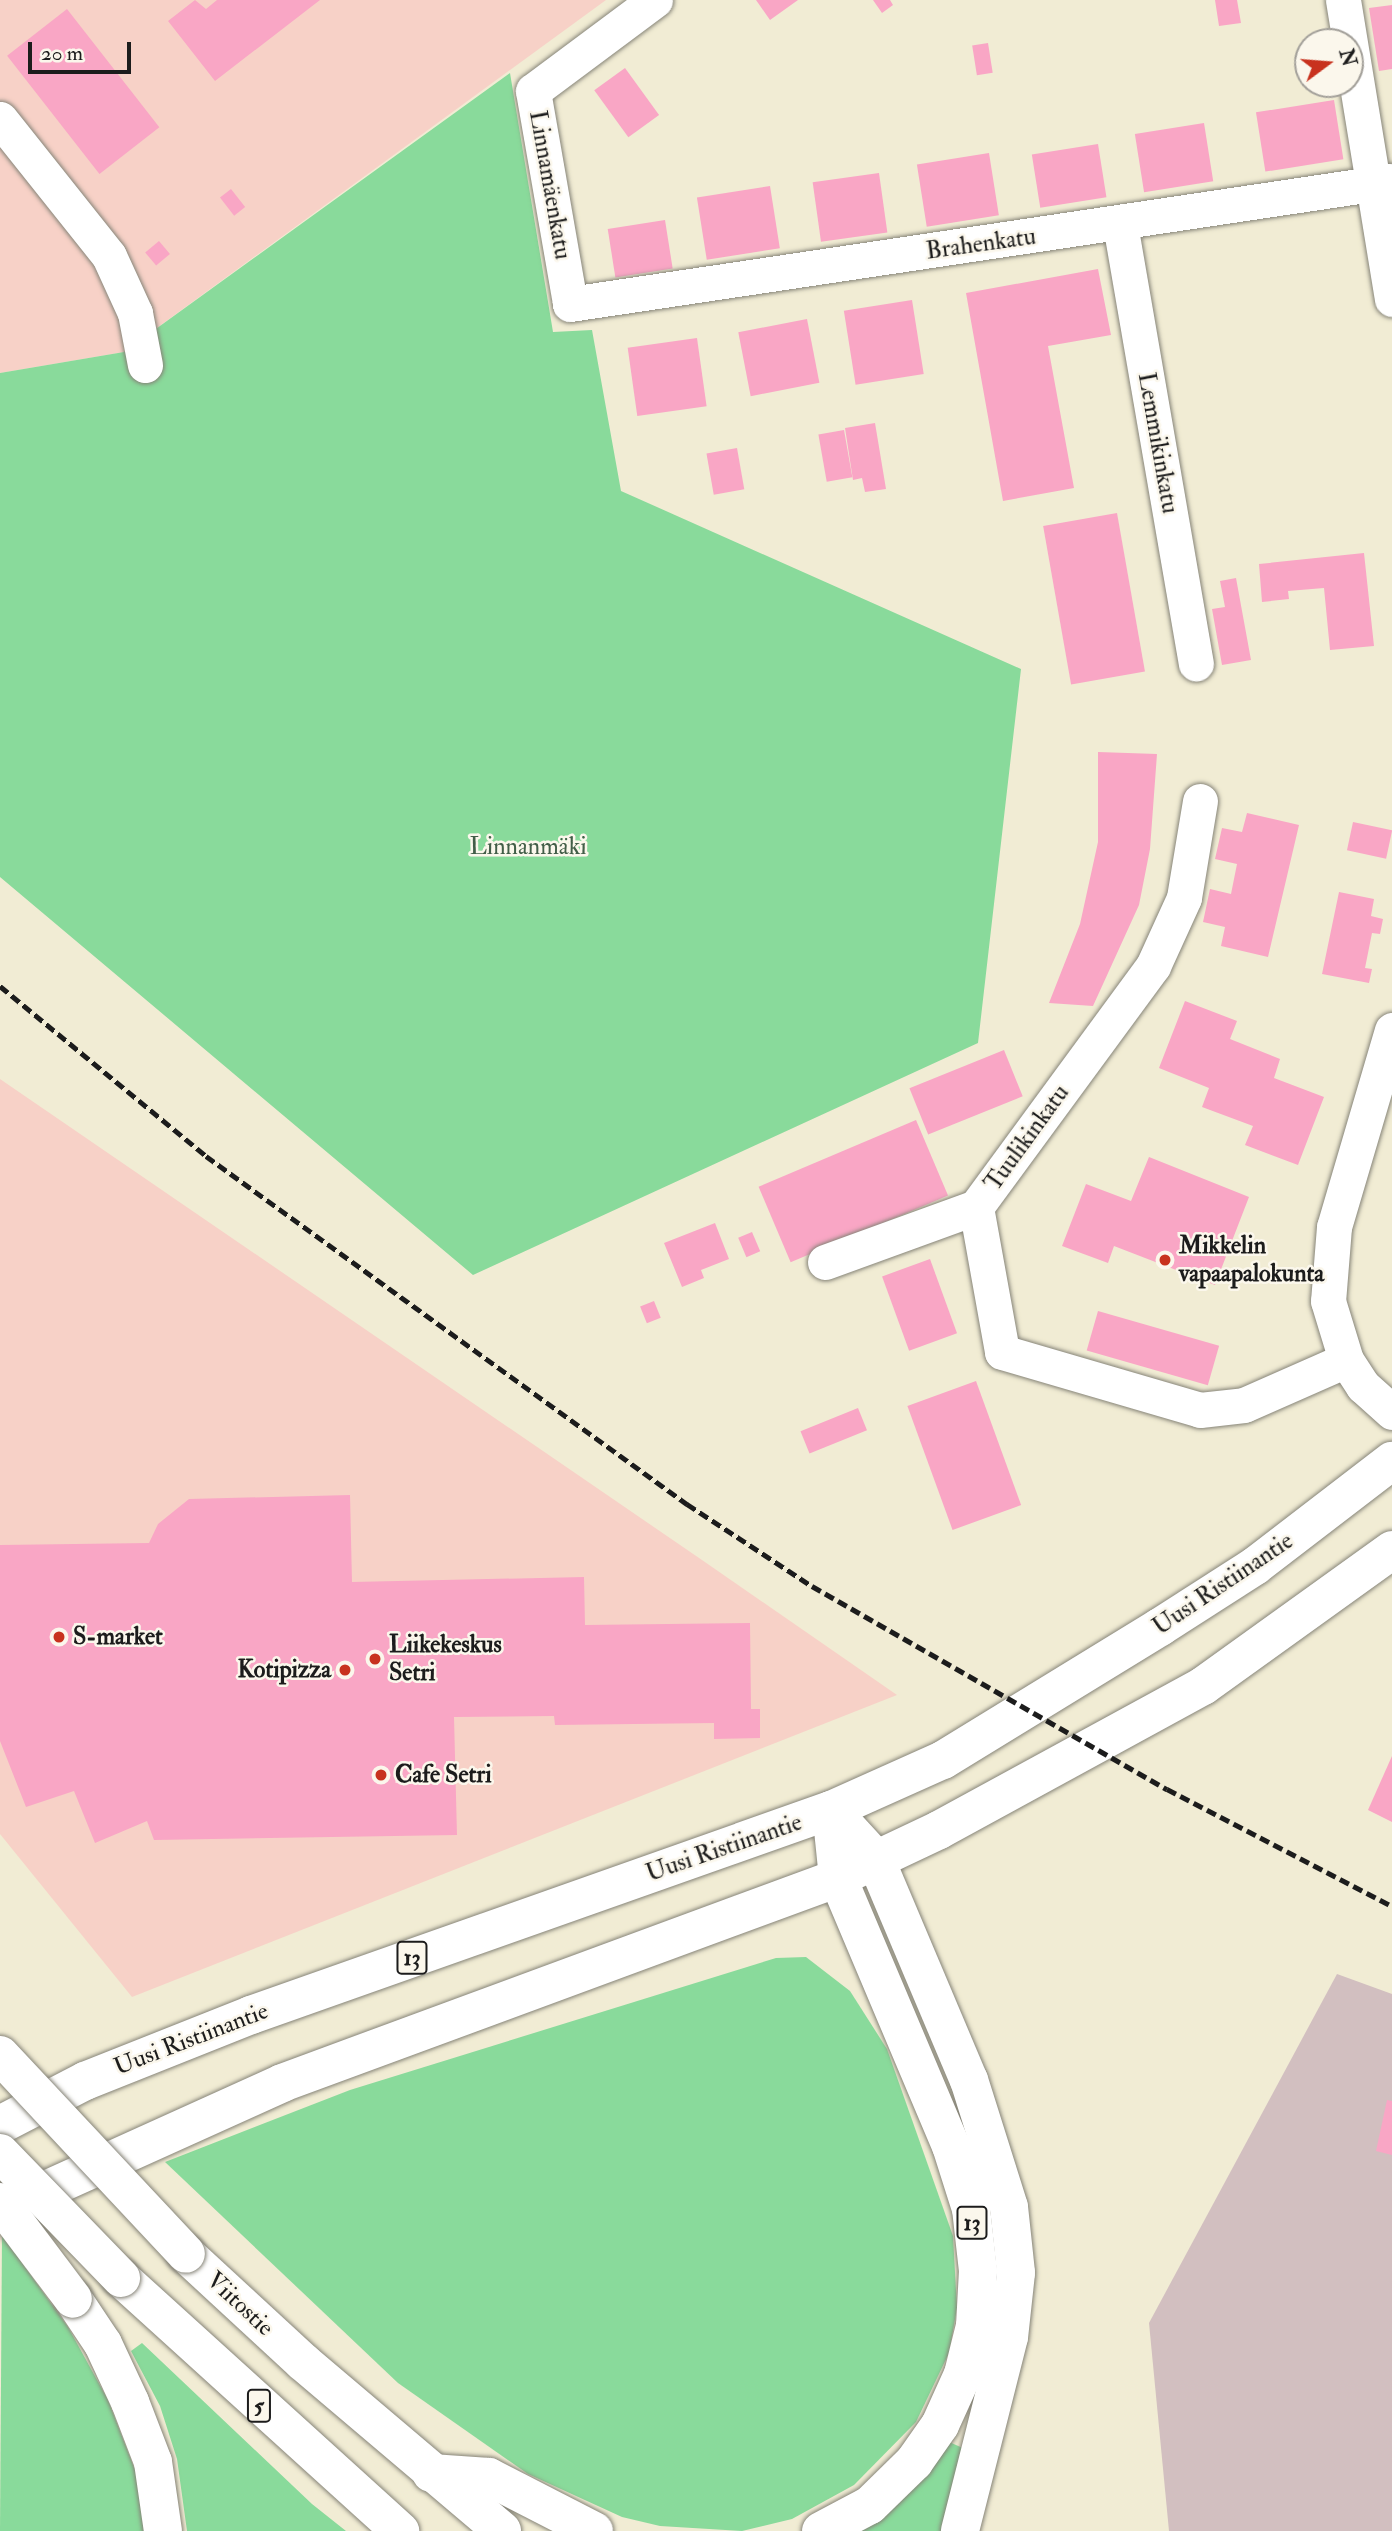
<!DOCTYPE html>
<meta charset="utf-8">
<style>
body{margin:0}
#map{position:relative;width:1392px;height:2531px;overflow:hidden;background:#f1ecd4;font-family:"IM FELL Double Pica",serif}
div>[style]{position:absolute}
.built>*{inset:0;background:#f7d1c7}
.industrial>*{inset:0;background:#d2bfc0}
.green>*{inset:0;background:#89da9b}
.building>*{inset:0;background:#f9a6c5;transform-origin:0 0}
.roads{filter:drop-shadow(0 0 2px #868478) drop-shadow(0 0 2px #868478)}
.street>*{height:35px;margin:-17.5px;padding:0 17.5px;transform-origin:17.5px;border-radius:17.5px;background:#fff}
.secondary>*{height:38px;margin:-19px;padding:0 19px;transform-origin:19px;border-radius:19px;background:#fff}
.highway>*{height:38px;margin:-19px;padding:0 19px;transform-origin:19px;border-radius:19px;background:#fff}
.rail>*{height:5px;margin-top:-2.5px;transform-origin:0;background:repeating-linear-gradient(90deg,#1c1c1c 0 10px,transparent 0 15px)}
.bridges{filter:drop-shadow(0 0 2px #868478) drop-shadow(0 0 2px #868478)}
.highway-bridge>*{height:38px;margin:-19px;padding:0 19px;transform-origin:19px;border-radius:19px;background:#fff}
.dots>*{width:19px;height:19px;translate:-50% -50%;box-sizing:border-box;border:4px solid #fbf7ec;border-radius:50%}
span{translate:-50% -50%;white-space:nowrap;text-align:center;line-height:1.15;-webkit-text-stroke:5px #fbf7ec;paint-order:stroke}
.shield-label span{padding:2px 5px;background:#fbf7ec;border:2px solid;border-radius:5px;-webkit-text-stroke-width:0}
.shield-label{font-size:23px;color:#1c1c1c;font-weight:700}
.street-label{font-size:24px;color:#1c1c1c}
.park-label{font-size:24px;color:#425e48}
.poi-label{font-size:24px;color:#1c1c1c;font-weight:700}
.left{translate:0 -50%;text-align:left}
.right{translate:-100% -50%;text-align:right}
.north{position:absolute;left:1294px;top:28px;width:70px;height:70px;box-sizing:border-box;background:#fbf7ec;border:2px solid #a29f99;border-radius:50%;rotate:74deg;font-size:19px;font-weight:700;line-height:28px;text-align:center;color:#1c1c1c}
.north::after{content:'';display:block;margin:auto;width:24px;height:32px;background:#c8321e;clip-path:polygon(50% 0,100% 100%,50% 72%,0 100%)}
.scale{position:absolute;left:28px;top:42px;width:103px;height:32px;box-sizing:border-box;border:4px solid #1c1c1c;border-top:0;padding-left:9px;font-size:21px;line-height:24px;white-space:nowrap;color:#1c1c1c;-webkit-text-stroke:5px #fbf7ec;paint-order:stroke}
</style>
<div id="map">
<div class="built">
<div style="clip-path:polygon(0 0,606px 0,124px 352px,0 373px)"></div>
<div style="clip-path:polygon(0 1079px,702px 1560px,897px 1695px,132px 1997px,0 1834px)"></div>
</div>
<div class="industrial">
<div style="clip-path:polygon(1337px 1974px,1392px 1994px,1392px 2531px,1169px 2531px,1149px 2323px)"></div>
</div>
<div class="green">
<div style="clip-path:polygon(510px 73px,553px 332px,592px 330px,621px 491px,1021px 669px,978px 1043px,473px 1275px,0 877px,0 373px,124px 352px)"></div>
<div style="clip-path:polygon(806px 1957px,850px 1991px,887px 2049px,953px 2236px,957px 2308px,949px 2353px,916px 2422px,854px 2485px,792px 2519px,742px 2531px,660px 2526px,622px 2517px,528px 2474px,398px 2383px,165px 2162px,350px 2090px,776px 1958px)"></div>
<div style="clip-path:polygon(2px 2235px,68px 2327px,108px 2400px,143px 2491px,144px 2531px,0 2531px)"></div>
<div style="clip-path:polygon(142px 2343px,312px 2504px,346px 2531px,187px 2531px,177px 2459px,160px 2406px,131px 2351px)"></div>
<div style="clip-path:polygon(947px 2441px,965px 2449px,944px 2531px,857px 2531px)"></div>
</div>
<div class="building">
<div style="clip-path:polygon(195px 0,206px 9px,217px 0,320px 0,215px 81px,168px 21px)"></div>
<div style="clip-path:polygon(756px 0,798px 0,770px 20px)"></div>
<div style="clip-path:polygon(873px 0,890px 0,893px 5px,882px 13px)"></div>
<div style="clip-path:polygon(1215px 0,1237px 0,1241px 23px,1219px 26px)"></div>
<div style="clip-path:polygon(1392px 5px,1392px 69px,1379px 71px,1369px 8px)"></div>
<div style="left:67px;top:9px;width:150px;height:76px;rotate:52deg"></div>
<div style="left:988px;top:43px;width:30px;height:16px;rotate:81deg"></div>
<div style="left:625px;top:68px;width:58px;height:38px;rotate:54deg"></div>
<div style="left:1334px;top:100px;width:60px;height:79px;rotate:81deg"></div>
<div style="left:1204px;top:123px;width:59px;height:70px;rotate:81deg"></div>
<div style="left:1098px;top:144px;width:54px;height:67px;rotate:81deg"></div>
<div style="left:989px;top:153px;width:63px;height:73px;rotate:81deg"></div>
<div style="left:879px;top:173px;width:60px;height:67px;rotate:82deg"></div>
<div style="left:770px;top:186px;width:63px;height:74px;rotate:81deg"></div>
<div style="left:231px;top:189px;width:23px;height:14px;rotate:52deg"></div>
<div style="left:665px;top:220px;width:49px;height:58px;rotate:81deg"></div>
<div style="left:159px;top:241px;width:17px;height:18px;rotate:50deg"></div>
<div style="clip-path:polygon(1098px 269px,1111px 335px,1048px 346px,1074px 488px,1003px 501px,966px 293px)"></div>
<div style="left:912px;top:300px;width:75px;height:69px;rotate:81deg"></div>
<div style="left:807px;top:319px;width:65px;height:70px;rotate:79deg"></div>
<div style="left:697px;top:338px;width:69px;height:70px;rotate:82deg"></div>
<div style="clip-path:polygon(875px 423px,886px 489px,865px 492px,862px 478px,853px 480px,845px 428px)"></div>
<div style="left:844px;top:430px;width:48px;height:26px;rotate:80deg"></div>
<div style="left:737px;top:448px;width:42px;height:31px;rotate:80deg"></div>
<div style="left:1117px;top:513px;width:161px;height:75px;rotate:80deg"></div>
<div style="clip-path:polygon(1364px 553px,1374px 646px,1330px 650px,1324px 588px,1288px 591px,1289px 599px,1262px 602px,1259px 564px)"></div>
<div style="clip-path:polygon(1236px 578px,1251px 660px,1222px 665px,1212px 609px,1225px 607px,1220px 581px)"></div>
<div style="clip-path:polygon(1098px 752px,1157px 754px,1150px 849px,1139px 905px,1093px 1006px,1049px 1003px,1080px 924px,1098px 842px)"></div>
<div style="clip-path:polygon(1247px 813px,1299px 825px,1268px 957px,1221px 946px,1225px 927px,1203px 922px,1210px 889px,1231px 894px,1237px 864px,1215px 859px,1222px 828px,1242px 832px)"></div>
<div style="left:1353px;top:822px;width:40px;height:29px;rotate:12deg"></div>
<div style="clip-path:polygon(1339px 892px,1374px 899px,1371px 916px,1383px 919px,1380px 934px,1372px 933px,1365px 968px,1372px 969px,1369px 983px,1322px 974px)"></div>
<div style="clip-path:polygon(1185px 1001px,1237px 1021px,1230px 1039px,1280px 1059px,1274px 1078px,1324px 1097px,1298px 1165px,1245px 1145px,1253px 1126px,1202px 1107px,1209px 1088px,1159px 1068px)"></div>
<div style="left:1004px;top:1050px;width:50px;height:102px;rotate:68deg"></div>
<div style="left:916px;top:1120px;width:82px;height:171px;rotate:67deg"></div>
<div style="clip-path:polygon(1149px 1157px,1249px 1197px,1215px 1285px,1114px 1246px,1108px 1263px,1062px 1246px,1086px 1184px,1131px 1201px)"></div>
<div style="clip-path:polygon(715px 1223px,729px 1259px,701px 1270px,704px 1278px,682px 1287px,664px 1243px)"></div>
<div style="left:752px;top:1232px;width:21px;height:15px;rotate:67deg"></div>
<div style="left:930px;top:1259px;width:79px;height:51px;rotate:70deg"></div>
<div style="left:654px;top:1301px;width:18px;height:15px;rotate:68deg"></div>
<div style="left:1098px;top:1311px;width:126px;height:41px;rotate:16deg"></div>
<div style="left:976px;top:1381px;width:132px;height:73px;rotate:70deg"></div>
<div style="left:858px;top:1408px;width:24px;height:62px;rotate:68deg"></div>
<div style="clip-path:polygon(350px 1495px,352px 1582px,584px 1577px,585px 1625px,750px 1623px,751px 1709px,760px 1709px,760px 1738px,714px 1739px,714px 1723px,555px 1725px,554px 1716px,454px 1717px,457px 1835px,154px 1840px,147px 1821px,95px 1843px,74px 1791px,26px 1807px,0 1741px,0 1545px,149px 1543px,158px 1524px,189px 1499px)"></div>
<div style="clip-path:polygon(1392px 1756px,1392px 1822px,1368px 1810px)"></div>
<div style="clip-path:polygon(1387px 2100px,1392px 2101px,1392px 2155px,1376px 2151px)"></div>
</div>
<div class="roads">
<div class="street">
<div style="left:655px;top:0;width:152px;rotate:143.3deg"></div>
<div style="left:533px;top:91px;width:216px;rotate:80.1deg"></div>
<div style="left:570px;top:304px;width:831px;rotate:-8.51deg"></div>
<div style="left:1343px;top:0;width:303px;rotate:80.7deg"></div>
<div style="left:0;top:119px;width:175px;rotate:51.5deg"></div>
<div style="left:109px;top:256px;width:63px;rotate:65.5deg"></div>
<div style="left:135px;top:313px;width:53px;rotate:79.1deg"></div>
<div style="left:1120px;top:224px;width:446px;rotate:80.2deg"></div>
<div style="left:1200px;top:801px;width:98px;rotate:99.4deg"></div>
<div style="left:1184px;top:898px;width:75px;rotate:114.5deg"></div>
<div style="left:1153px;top:966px;width:299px;rotate:126.3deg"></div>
<div style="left:976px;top:1207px;width:147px;rotate:79.8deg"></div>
<div style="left:1002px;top:1352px;width:206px;rotate:16.3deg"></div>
<div style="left:1200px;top:1410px;width:44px;rotate:-6.5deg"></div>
<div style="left:1244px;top:1405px;width:111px;rotate:-23.8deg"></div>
<div style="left:1392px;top:1030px;width:205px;rotate:106.4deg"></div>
<div style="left:1334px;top:1227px;width:74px;rotate:94.6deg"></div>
<div style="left:1328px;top:1301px;width:62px;rotate:73deg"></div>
<div style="left:1346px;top:1360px;width:31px;rotate:57deg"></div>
<div style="left:1363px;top:1386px;width:39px;rotate:42deg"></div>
<div style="left:825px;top:1262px;width:161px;rotate:-20deg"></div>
</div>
<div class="secondary">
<div style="left:831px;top:1810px;width:123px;rotate:-24.1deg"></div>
<div style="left:943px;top:1760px;width:255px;rotate:-31.5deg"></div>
<div style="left:1160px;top:1627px;width:113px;rotate:-32.7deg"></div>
<div style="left:1255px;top:1566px;width:173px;rotate:-37.5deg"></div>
<div style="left:846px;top:1874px;width:103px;rotate:-25.3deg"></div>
<div style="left:939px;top:1830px;width:301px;rotate:-28.6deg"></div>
<div style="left:1203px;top:1686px;width:233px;rotate:-35.7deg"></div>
</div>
<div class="highway">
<div style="left:831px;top:1810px;width:65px;rotate:47.5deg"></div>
<div style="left:875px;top:1858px;width:241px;rotate:67.1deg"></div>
<div style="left:969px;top:2080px;width:133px;rotate:72.5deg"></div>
<div style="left:1009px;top:2207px;width:66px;rotate:83.9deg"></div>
<div style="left:1016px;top:2273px;width:64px;rotate:96.2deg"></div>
<div style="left:1009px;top:2337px;width:200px;rotate:104.2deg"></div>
<div style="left:0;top:2125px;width:96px;rotate:-27.4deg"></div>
<div style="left:85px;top:2081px;width:179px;rotate:-21.7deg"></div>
<div style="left:251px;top:2015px;width:615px;rotate:-19.47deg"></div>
<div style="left:8px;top:2207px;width:301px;rotate:-24.3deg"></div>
<div style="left:282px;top:2083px;width:593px;rotate:-20.24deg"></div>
<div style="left:186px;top:2254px;width:159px;rotate:42.7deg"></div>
<div style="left:303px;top:2362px;width:261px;rotate:40.3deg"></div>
<div style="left:121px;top:2278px;width:377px;rotate:42.2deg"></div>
<div style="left:73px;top:2299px;width:54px;rotate:56.3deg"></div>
<div style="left:103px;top:2344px;width:64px;rotate:65deg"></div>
<div style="left:130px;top:2402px;width:64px;rotate:69deg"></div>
<div style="left:153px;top:2462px;width:70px;rotate:81.8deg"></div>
<div style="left:431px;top:2473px;width:58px;rotate:3.9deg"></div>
<div style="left:489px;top:2477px;width:118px;rotate:27.2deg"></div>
<div style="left:821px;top:2531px;width:55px;rotate:-28deg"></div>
<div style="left:870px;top:2505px;width:62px;rotate:-44.3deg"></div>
<div style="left:914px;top:2462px;width:45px;rotate:-54.9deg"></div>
<div style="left:940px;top:2425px;width:56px;rotate:-65.7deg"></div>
<div style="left:963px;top:2374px;width:49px;rotate:-76deg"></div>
<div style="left:975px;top:2326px;width:55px;rotate:-86.9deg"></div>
<div style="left:978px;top:2271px;width:62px;rotate:-96.4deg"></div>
<div style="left:971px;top:2209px;width:66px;rotate:-107.6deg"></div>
<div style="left:951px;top:2146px;width:291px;rotate:-112.9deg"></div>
<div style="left:838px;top:1878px;width:68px;rotate:-95.9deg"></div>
</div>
</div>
<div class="rail">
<div style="left:0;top:986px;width:267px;rotate:39.5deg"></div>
<div style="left:206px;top:1156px;width:594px;rotate:35.89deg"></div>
<div style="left:687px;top:1504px;width:149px;rotate:33.3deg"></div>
<div style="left:812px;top:1586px;width:409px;rotate:29.8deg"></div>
<div style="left:1167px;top:1789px;width:254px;rotate:27.5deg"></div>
</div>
<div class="bridges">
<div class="highway-bridge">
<div style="left:0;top:2055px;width:272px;rotate:46.9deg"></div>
<div style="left:0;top:2153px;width:174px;rotate:45.9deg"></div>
<div style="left:0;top:2202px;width:121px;rotate:53deg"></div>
</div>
</div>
<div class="dots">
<div style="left:1165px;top:1260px;background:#c8321e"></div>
<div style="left:59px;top:1637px;background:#c8321e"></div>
<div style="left:375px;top:1659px;background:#c8321e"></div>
<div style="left:345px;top:1670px;background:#c8321e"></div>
<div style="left:381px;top:1775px;background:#c8321e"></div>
</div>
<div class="shield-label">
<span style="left:412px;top:1958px">13</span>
<span style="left:972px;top:2223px">13</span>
<span style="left:259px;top:2406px">5</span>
</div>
<div class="street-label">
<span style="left:550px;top:185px;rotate:80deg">Linnamäenkatu</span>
<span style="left:981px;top:244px;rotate:-8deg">Brahenkatu</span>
<span style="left:1158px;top:443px;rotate:80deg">Lemmikinkatu</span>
<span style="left:1027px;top:1138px;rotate:-54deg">Tuulikinkatu</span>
<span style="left:1223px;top:1584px;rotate:-34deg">Uusi Ristiinantie</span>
<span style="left:724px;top:1848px;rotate:-19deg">Uusi Ristiinantie</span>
<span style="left:191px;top:2039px;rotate:-21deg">Uusi Ristiinantie</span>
<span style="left:240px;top:2304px;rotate:43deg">Viitostie</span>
</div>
<div class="park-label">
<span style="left:528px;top:847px">Linnanmäki</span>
</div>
<div class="poi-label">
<span class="left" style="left:1179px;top:1260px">Mikkelin<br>vapaapalokunta</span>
<span class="left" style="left:73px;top:1637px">S-market</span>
<span class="left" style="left:389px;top:1659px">Liikekeskus<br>Setri</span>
<span class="right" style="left:331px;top:1670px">Kotipizza</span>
<span class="left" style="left:395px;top:1775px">Cafe Setri</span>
</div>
<div class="north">N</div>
<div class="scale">20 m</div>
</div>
